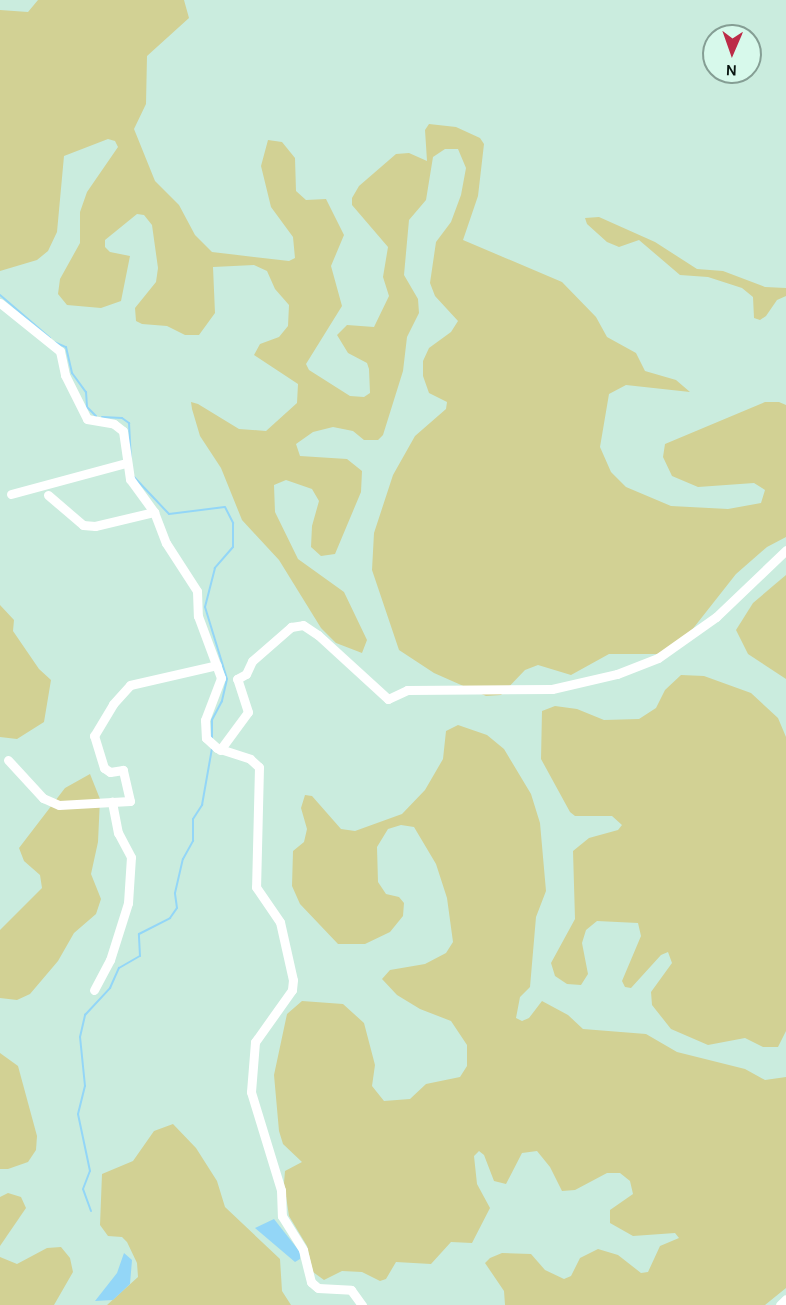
<!DOCTYPE html>
<style>
body{margin:0}
#map{position:relative;width:786px;height:1305px;overflow:hidden;background:#caecde;font-family:Karla,sans-serif}
div>[style]{position:absolute}
.green>*{inset:0;background:#d2d194}
.water>*{inset:0;background:#93d6f7}
.stream>*{height:2px;margin:-1px;padding:0 1px;transform-origin:1px;border-radius:1px;background:#93d6f7}
.minor>*{height:9px;margin:-4.5px;padding:0 4.5px;transform-origin:4.5px;border-radius:4.5px;background:#fff}
span{translate:-50% -50%;white-space:nowrap;text-align:center;line-height:1.15;-webkit-text-stroke:4.5px #d7f9eb;paint-order:stroke}
.north{position:absolute;left:702px;top:24px;width:60px;height:60px;box-sizing:border-box;background:#d7f9eb;border:2px solid #859e94;border-radius:50%;rotate:182deg;font-size:16px;font-weight:700;line-height:24px;text-align:center;color:#091611}
.north::after{content:'';display:block;margin:auto;width:21px;height:27px;background:#bc2b47;clip-path:polygon(50% 0,100% 100%,50% 72%,0 100%)}
</style>
<div id="map">
<div class="green">
<div style="clip-path:polygon(38px 0,184px 0,189px 18px,147px 56px,146px 104px,134px 129px,155px 181px,179px 205px,195px 235px,212px 252px,289px 261px,295px 258px,293px 237px,271px 207px,261px 166px,268px 140px,282px 142px,295px 158px,296px 191px,306px 200px,326px 199px,344px 235px,331px 266px,342px 306px,306px 364px,309px 370px,350px 396px,364px 397px,370px 393px,369px 369px,367px 363px,348px 353px,337px 335px,347px 325px,374px 327px,389px 296px,383px 277px,388px 247px,352px 205px,352px 198px,359px 186px,396px 154px,409px 153px,427px 161px,425px 130px,429px 124px,456px 127px,480px 138px,484px 144px,478px 196px,463px 240px,562px 282px,596px 317px,607px 337px,636px 353px,645px 371px,676px 380px,690px 392px,626px 385px,609px 394px,600px 447px,611px 472px,626px 487px,671px 506px,728px 509px,761px 503px,765px 490px,754px 483px,698px 487px,672px 476px,663px 457px,665px 444px,765px 402px,779px 402px,786px 405px,786px 537px,767px 547px,736px 574px,684px 640px,657px 654px,609px 654px,571px 675px,538px 665px,525px 670px,501px 695px,486px 696px,434px 673px,399px 650px,372px 570px,374px 533px,393px 475px,415px 436px,446px 409px,447px 402px,429px 393px,423px 376px,423px 361px,429px 348px,451px 332px,458px 321px,435px 296px,430px 283px,436px 242px,451px 222px,461px 195px,466px 168px,458px 149px,445px 149px,433px 157px,426px 200px,409px 220px,404px 275px,418px 299px,419px 313px,407px 337px,403px 371px,383px 435px,378px 440px,364px 440px,353px 431px,333px 427px,313px 432px,296px 444px,300px 456px,347px 459px,362px 471px,361px 492px,335px 554px,321px 556px,311px 547px,312px 526px,319px 501px,312px 489px,286px 480px,274px 485px,275px 512px,298px 559px,344px 592px,367px 640px,362px 653px,336px 643px,321px 628px,279px 560px,242px 520px,221px 468px,200px 436px,192px 409px,191px 402px,198px 404px,239px 429px,266px 431px,297px 403px,298px 384px,254px 355px,260px 344px,279px 337px,288px 326px,289px 305px,275px 289px,267px 271px,254px 265px,213px 267px,215px 313px,199px 335px,185px 335px,167px 326px,142px 324px,136px 321px,135px 308px,156px 282px,158px 268px,152px 225px,144px 215px,137px 214px,105px 240px,105px 247px,110px 252px,130px 256px,121px 301px,101px 308px,67px 305px,58px 294px,60px 279px,80px 243px,80px 212px,87px 192px,118px 147px,115px 141px,108px 139px,64px 156px,57px 232px,48px 251px,37px 260px,0 271px,0 10px,28px 12px)"></div>
<div style="clip-path:polygon(599px 217px,655px 242px,697px 269px,723px 271px,765px 287px,786px 288px,786px 296px,777px 300px,766px 316px,760px 320px,754px 318px,753px 297px,742px 288px,708px 277px,680px 275px,639px 240px,619px 247px,607px 242px,587px 224px,585px 218px)"></div>
<div style="clip-path:polygon(786px 575px,786px 679px,748px 654px,736px 630px,753px 603px)"></div>
<div style="clip-path:polygon(0 605px,14px 620px,13px 631px,39px 669px,51px 680px,44px 722px,17px 739px,0 737px)"></div>
<div style="clip-path:polygon(681px 675px,704px 676px,751px 693px,778px 718px,786px 737px,786px 1031px,778px 1047px,763px 1047px,745px 1038px,708px 1045px,671px 1029px,652px 1005px,651px 992px,672px 963px,668px 952px,661px 955px,631px 988px,625px 987px,622px 981px,641px 936px,638px 923px,597px 921px,586px 930px,582px 943px,588px 974px,581px 985px,567px 984px,555px 976px,551px 963px,575px 919px,573px 851px,589px 838px,618px 830px,622px 825px,612px 816px,575px 816px,570px 812px,541px 759px,542px 711px,555px 706px,577px 709px,604px 720px,639px 719px,656px 708px,665px 690px)"></div>
<div style="clip-path:polygon(458px 725px,487px 735px,504px 749px,531px 794px,540px 823px,546px 891px,536px 917px,530px 987px,520px 997px,516px 1018px,522px 1021px,529px 1018px,542px 1001px,568px 1015px,583px 1029px,646px 1034px,677px 1052px,745px 1069px,765px 1080px,786px 1077px,786px 1288px,765px 1305px,505px 1305px,504px 1291px,485px 1263px,490px 1258px,502px 1253px,531px 1254px,545px 1270px,564px 1279px,571px 1276px,580px 1258px,598px 1249px,618px 1255px,641px 1273px,648px 1272px,660px 1246px,679px 1238px,675px 1233px,633px 1236px,610px 1223px,610px 1210px,633px 1194px,630px 1181px,620px 1173px,607px 1173px,575px 1190px,562px 1191px,550px 1167px,537px 1151px,522px 1153px,506px 1184px,494px 1181px,484px 1155px,479px 1151px,474px 1156px,477px 1184px,490px 1208px,472px 1243px,451px 1242px,431px 1264px,396px 1262px,386px 1279px,380px 1281px,362px 1272px,342px 1271px,324px 1280px,313px 1272px,307px 1246px,289px 1216px,284px 1183px,285px 1171px,302px 1162px,283px 1144px,279px 1131px,274px 1075px,287px 1014px,302px 1001px,343px 1004px,364px 1023px,375px 1065px,372px 1086px,384px 1101px,410px 1099px,426px 1084px,460px 1077px,467px 1066px,467px 1045px,451px 1021px,420px 1009px,397px 995px,382px 979px,390px 970px,425px 964px,446px 953px,453px 942px,447px 898px,436px 864px,414px 827px,401px 825px,388px 829px,377px 847px,378px 882px,386px 894px,399px 897px,404px 903px,403px 916px,390px 932px,365px 944px,338px 944px,300px 904px,292px 886px,293px 851px,304px 842px,307px 829px,301px 808px,305px 795px,312px 796px,341px 829px,355px 831px,402px 814px,425px 790px,443px 759px,446px 731px)"></div>
<div style="clip-path:polygon(90px 774px,100px 799px,98px 842px,91px 874px,101px 899px,96px 914px,74px 933px,58px 961px,30px 994px,17px 1000px,0 998px,0 930px,42px 888px,40px 875px,24px 861px,19px 848px,65px 788px)"></div>
<div style="clip-path:polygon(0 1053px,18px 1066px,37px 1136px,36px 1150px,28px 1162px,8px 1169px,0 1169px)"></div>
<div style="clip-path:polygon(173px 1124px,196px 1148px,217px 1181px,225px 1207px,280px 1259px,282px 1291px,291px 1305px,107px 1305px,138px 1277px,137px 1263px,127px 1242px,122px 1237px,108px 1236px,100px 1225px,102px 1174px,133px 1161px,154px 1131px)"></div>
<div style="clip-path:polygon(8px 1193px,21px 1197px,26px 1208px,0 1246px,0 1197px)"></div>
<div style="clip-path:polygon(61px 1247px,70px 1258px,73px 1272px,54px 1305px,0 1305px,0 1257px,17px 1264px,47px 1248px)"></div>
</div>
<div class="water">
<div style="clip-path:polygon(274px 1219px,300px 1252px,300px 1259px,295px 1262px,255px 1228px)"></div>
<div style="clip-path:polygon(124px 1253px,132px 1260px,130px 1284px,113px 1300px,95px 1301px,117px 1273px)"></div>
</div>
<div class="stream">
<div style="left:0;top:295px;width:66px;rotate:40.7deg"></div>
<div style="left:54px;top:342px;width:13px;rotate:23deg"></div>
<div style="left:66px;top:347px;width:27px;rotate:77deg"></div>
<div style="left:72px;top:373px;width:24px;rotate:54deg"></div>
<div style="left:86px;top:392px;width:15px;rotate:86deg"></div>
<div style="left:87px;top:407px;width:13px;rotate:45deg"></div>
<div style="left:102px;top:417px;width:20px;rotate:3deg"></div>
<div style="left:122px;top:418px;width:9px;rotate:36deg"></div>
<div style="left:129px;top:423px;width:37px;rotate:87deg"></div>
<div style="left:134px;top:477px;width:51px;rotate:46.6deg"></div>
<div style="left:169px;top:514px;width:56px;rotate:-7.1deg"></div>
<div style="left:225px;top:507px;width:18px;rotate:63deg"></div>
<div style="left:233px;top:523px;width:24px;rotate:90deg"></div>
<div style="left:233px;top:547px;width:28px;rotate:131deg"></div>
<div style="left:215px;top:568px;width:40px;rotate:104.4deg"></div>
<div style="left:205px;top:607px;width:75px;rotate:73deg"></div>
<div style="left:227px;top:679px;width:23px;rotate:103deg"></div>
<div style="left:222px;top:701px;width:21px;rotate:118deg"></div>
<div style="left:212px;top:720px;width:19px;rotate:90deg"></div>
<div style="left:91px;top:1211px;width:23px;rotate:-110deg"></div>
<div style="left:83px;top:1189px;width:19px;rotate:-69deg"></div>
<div style="left:90px;top:1171px;width:58px;rotate:-101.9deg"></div>
<div style="left:78px;top:1114px;width:29px;rotate:-76deg"></div>
<div style="left:85px;top:1086px;width:49px;rotate:-95.8deg"></div>
<div style="left:80px;top:1037px;width:23px;rotate:-77deg"></div>
<div style="left:85px;top:1015px;width:37px;rotate:-47deg"></div>
<div style="left:110px;top:988px;width:22px;rotate:-66deg"></div>
<div style="left:119px;top:968px;width:24px;rotate:-30deg"></div>
<div style="left:140px;top:956px;width:22px;rotate:-93deg"></div>
<div style="left:139px;top:934px;width:35px;rotate:-27deg"></div>
<div style="left:170px;top:918px;width:12px;rotate:-55deg"></div>
<div style="left:177px;top:908px;width:15px;rotate:-98deg"></div>
<div style="left:175px;top:893px;width:35px;rotate:-77deg"></div>
<div style="left:183px;top:859px;width:21px;rotate:-61deg"></div>
<div style="left:193px;top:841px;width:22px;rotate:-90deg"></div>
<div style="left:193px;top:819px;width:17px;rotate:-57deg"></div>
<div style="left:202px;top:805px;width:58px;rotate:-80deg"></div>
</div>
<div class="minor">
<div style="left:0;top:303px;width:77px;rotate:38.7deg"></div>
<div style="left:60px;top:351px;width:25px;rotate:78deg"></div>
<div style="left:65px;top:375px;width:49px;rotate:63.4deg"></div>
<div style="left:87px;top:419px;width:27px;rotate:10deg"></div>
<div style="left:114px;top:424px;width:11px;rotate:38deg"></div>
<div style="left:123px;top:431px;width:49px;rotate:81.7deg"></div>
<div style="left:130px;top:479px;width:41px;rotate:54deg"></div>
<div style="left:154px;top:512px;width:33px;rotate:69deg"></div>
<div style="left:166px;top:543px;width:57px;rotate:57.1deg"></div>
<div style="left:197px;top:591px;width:25px;rotate:88deg"></div>
<div style="left:198px;top:616px;width:66px;rotate:69.6deg"></div>
<div style="left:221px;top:678px;width:45px;rotate:110.9deg"></div>
<div style="left:205px;top:720px;width:18px;rotate:87deg"></div>
<div style="left:206px;top:738px;width:15px;rotate:42deg"></div>
<div style="left:217px;top:748px;width:35px;rotate:18deg"></div>
<div style="left:250px;top:759px;width:12px;rotate:42deg"></div>
<div style="left:259px;top:767px;width:120px;rotate:91.4deg"></div>
<div style="left:256px;top:887px;width:42px;rotate:55.6deg"></div>
<div style="left:280px;top:922px;width:59px;rotate:77.4deg"></div>
<div style="left:293px;top:980px;width:10px;rotate:96deg"></div>
<div style="left:292px;top:990px;width:64px;rotate:125.4deg"></div>
<div style="left:255px;top:1042px;width:50px;rotate:94.6deg"></div>
<div style="left:251px;top:1092px;width:102px;rotate:73deg"></div>
<div style="left:281px;top:1190px;width:26px;rotate:88deg"></div>
<div style="left:282px;top:1216px;width:40px;rotate:58deg"></div>
<div style="left:303px;top:1250px;width:33px;rotate:76deg"></div>
<div style="left:311px;top:1282px;width:9px;rotate:41deg"></div>
<div style="left:318px;top:1288px;width:33px;rotate:3deg"></div>
<div style="left:351px;top:1290px;width:19px;rotate:54deg"></div>
<div style="left:11px;top:494px;width:119px;rotate:-15.1deg"></div>
<div style="left:48px;top:495px;width:46px;rotate:40.6deg"></div>
<div style="left:83px;top:525px;width:12px;rotate:5deg"></div>
<div style="left:95px;top:526px;width:61px;rotate:-13.3deg"></div>
<div style="left:220px;top:750px;width:47px;rotate:-53.6deg"></div>
<div style="left:248px;top:712px;width:35px;rotate:-108deg"></div>
<div style="left:237px;top:679px;width:10px;rotate:-29deg"></div>
<div style="left:246px;top:674px;width:14px;rotate:-65deg"></div>
<div style="left:252px;top:661px;width:52px;rotate:-41.1deg"></div>
<div style="left:291px;top:627px;width:12px;rotate:-9deg"></div>
<div style="left:303px;top:625px;width:18px;rotate:34deg"></div>
<div style="left:318px;top:635px;width:95px;rotate:42.4deg"></div>
<div style="left:388px;top:699px;width:21px;rotate:-25deg"></div>
<div style="left:407px;top:690px;width:145px;rotate:-0.4deg"></div>
<div style="left:552px;top:689px;width:67px;rotate:-13deg"></div>
<div style="left:617px;top:674px;width:44px;rotate:-21.3deg"></div>
<div style="left:658px;top:658px;width:71px;rotate:-35.3deg"></div>
<div style="left:716px;top:617px;width:97px;rotate:-43.7deg"></div>
<div style="left:8px;top:760px;width:52px;rotate:47.4deg"></div>
<div style="left:43px;top:798px;width:17px;rotate:24deg"></div>
<div style="left:59px;top:805px;width:53px;rotate:-3.2deg"></div>
<div style="left:94px;top:990px;width:34px;rotate:-62deg"></div>
<div style="left:110px;top:960px;width:60px;rotate:-72.5deg"></div>
<div style="left:128px;top:903px;width:46px;rotate:-86.3deg"></div>
<div style="left:131px;top:857px;width:27px;rotate:-118deg"></div>
<div style="left:118px;top:833px;width:32px;rotate:-101deg"></div>
<div style="left:112px;top:802px;width:18px;rotate:-3deg"></div>
<div style="left:130px;top:801px;width:32px;rotate:-103deg"></div>
<div style="left:123px;top:770px;width:13px;rotate:171deg"></div>
<div style="left:110px;top:772px;width:7px;rotate:-146deg"></div>
<div style="left:104px;top:768px;width:34px;rotate:-107deg"></div>
<div style="left:94px;top:736px;width:37px;rotate:-59deg"></div>
<div style="left:113px;top:704px;width:25px;rotate:-48deg"></div>
<div style="left:130px;top:685px;width:89px;rotate:-12.9deg"></div>
<div style="left:780px;top:1305px;width:8px;rotate:-45deg"></div>
</div>
<div class="north">N</div>
</div>
